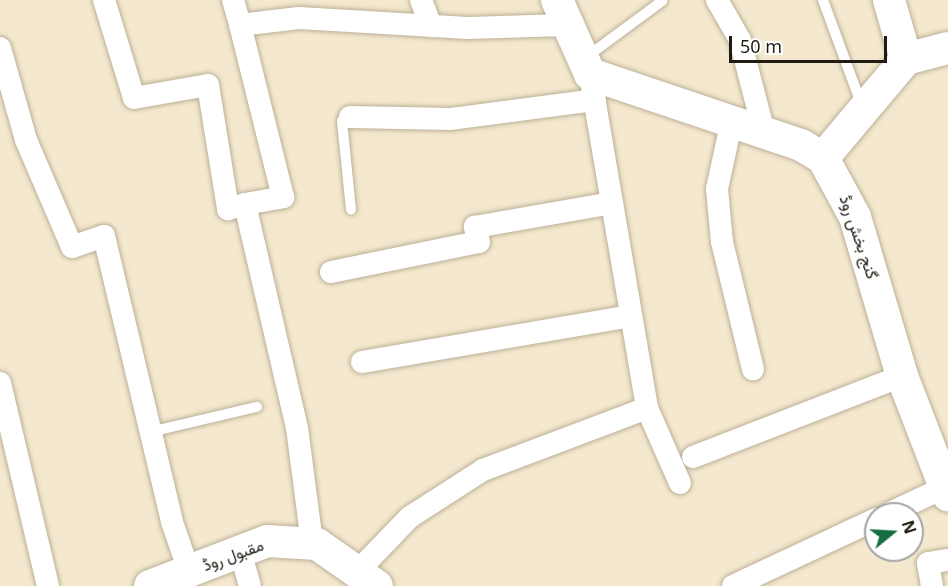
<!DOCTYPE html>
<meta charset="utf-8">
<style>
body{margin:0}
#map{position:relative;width:948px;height:586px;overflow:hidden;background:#f4e8ce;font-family:"Noto Sans",Vazirmatn,sans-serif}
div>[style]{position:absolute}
.roads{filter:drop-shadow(0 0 2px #bcb098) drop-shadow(0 0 2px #bcb098)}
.lane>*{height:10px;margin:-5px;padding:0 5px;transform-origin:5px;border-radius:5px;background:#fff}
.street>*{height:22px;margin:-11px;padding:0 11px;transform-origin:11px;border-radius:11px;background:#fff}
.secondary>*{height:32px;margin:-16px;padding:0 16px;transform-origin:16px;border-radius:16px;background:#fff}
span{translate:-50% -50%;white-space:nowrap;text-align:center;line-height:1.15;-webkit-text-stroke:5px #fff;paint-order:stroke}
.street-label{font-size:16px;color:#211c13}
.north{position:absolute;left:864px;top:502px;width:60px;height:60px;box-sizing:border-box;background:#fff;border:2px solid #a6a4a1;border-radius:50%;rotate:72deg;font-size:16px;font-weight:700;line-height:24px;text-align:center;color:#211c13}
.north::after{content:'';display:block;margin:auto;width:21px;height:27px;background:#156e41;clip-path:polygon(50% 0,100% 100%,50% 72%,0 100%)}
.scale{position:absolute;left:729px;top:36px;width:158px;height:27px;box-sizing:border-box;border:3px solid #211c13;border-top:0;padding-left:8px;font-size:18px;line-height:21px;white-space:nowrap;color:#211c13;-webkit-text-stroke:4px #fff;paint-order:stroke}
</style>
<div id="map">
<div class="roads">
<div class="lane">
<div style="left:823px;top:0;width:113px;rotate:69.8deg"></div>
<div style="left:585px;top:58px;width:96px;rotate:-36.5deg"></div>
<div style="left:349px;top:117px;width:8px;rotate:150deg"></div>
<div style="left:342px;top:121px;width:89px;rotate:84.2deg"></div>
<div style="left:150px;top:432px;width:110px;rotate:-13.2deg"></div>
</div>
<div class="street">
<div style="left:104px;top:0;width:102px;rotate:73deg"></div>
<div style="left:134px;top:98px;width:75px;rotate:-10deg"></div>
<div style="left:208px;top:85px;width:126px;rotate:80.8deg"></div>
<div style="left:228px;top:209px;width:18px;rotate:-16deg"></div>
<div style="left:233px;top:0;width:26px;rotate:74deg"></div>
<div style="left:421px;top:0;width:28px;rotate:69deg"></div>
<div style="left:717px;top:0;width:46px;rotate:60.1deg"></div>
<div style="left:740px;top:40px;width:95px;rotate:75.4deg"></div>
<div style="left:0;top:48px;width:96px;rotate:74.2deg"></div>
<div style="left:26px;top:140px;width:116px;rotate:66.7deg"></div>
<div style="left:72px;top:247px;width:34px;rotate:-19deg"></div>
<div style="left:104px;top:236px;width:294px;rotate:76.6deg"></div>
<div style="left:172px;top:522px;width:52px;rotate:70.9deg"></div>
<div style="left:590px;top:74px;width:339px;rotate:80.3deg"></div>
<div style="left:647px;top:408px;width:82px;rotate:66.3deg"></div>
<div style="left:350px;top:117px;width:101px;rotate:1.1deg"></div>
<div style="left:451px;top:119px;width:145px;rotate:-7.5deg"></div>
<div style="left:732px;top:120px;width:71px;rotate:102.3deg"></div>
<div style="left:717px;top:189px;width:53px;rotate:84.6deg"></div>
<div style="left:722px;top:242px;width:131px;rotate:76.3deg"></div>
<div style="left:331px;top:272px;width:151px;rotate:-11.5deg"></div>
<div style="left:479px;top:242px;width:16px;rotate:-105deg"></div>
<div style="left:475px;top:227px;width:139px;rotate:-9.9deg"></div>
<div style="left:362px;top:362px;width:273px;rotate:-9.7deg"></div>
<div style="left:0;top:383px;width:209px;rotate:76.7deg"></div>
<div style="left:693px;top:457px;width:224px;rotate:-21.2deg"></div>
<div style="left:888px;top:514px;width:63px;rotate:-25.3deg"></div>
<div style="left:312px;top:543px;width:116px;rotate:-97.4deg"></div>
<div style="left:297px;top:428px;width:230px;rotate:-103.1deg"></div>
<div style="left:245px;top:204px;width:39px;rotate:-10deg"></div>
<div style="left:283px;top:197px;width:177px;rotate:-104deg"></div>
<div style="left:240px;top:25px;width:59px;rotate:-6.8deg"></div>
<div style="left:299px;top:18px;width:169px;rotate:3.4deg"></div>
<div style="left:468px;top:28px;width:98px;rotate:-1.8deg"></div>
<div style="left:240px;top:551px;width:36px;rotate:74deg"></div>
<div style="left:357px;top:572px;width:76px;rotate:-46.1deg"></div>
<div style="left:410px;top:517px;width:87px;rotate:-32.8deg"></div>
<div style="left:483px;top:470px;width:175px;rotate:-20.7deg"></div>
<div style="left:733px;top:586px;width:158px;rotate:-25.1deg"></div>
<div style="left:932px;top:586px;width:23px;rotate:-100deg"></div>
<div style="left:928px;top:563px;width:20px;rotate:-9deg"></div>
</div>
<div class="secondary">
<div style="left:557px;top:0;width:81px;rotate:66deg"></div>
<div style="left:590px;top:74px;width:223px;rotate:18.6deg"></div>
<div style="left:801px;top:145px;width:26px;rotate:31deg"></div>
<div style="left:823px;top:158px;width:67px;rotate:61.5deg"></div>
<div style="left:855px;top:217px;width:166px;rotate:73.5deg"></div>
<div style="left:902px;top:376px;width:128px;rotate:68.9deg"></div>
<div style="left:906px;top:59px;width:43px;rotate:-14.7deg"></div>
<div style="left:823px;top:158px;width:129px;rotate:-50deg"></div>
<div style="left:906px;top:59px;width:61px;rotate:-106.1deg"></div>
<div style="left:150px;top:586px;width:125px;rotate:-21deg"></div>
<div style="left:267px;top:541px;width:50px;rotate:3.4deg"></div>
<div style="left:317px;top:544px;width:73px;rotate:35deg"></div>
</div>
</div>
<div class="street-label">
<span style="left:859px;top:237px;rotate:71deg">گنج بخش روڈ</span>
<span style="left:233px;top:555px;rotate:-20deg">مقبول روڈ</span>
</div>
<div class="north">N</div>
<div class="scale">50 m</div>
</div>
